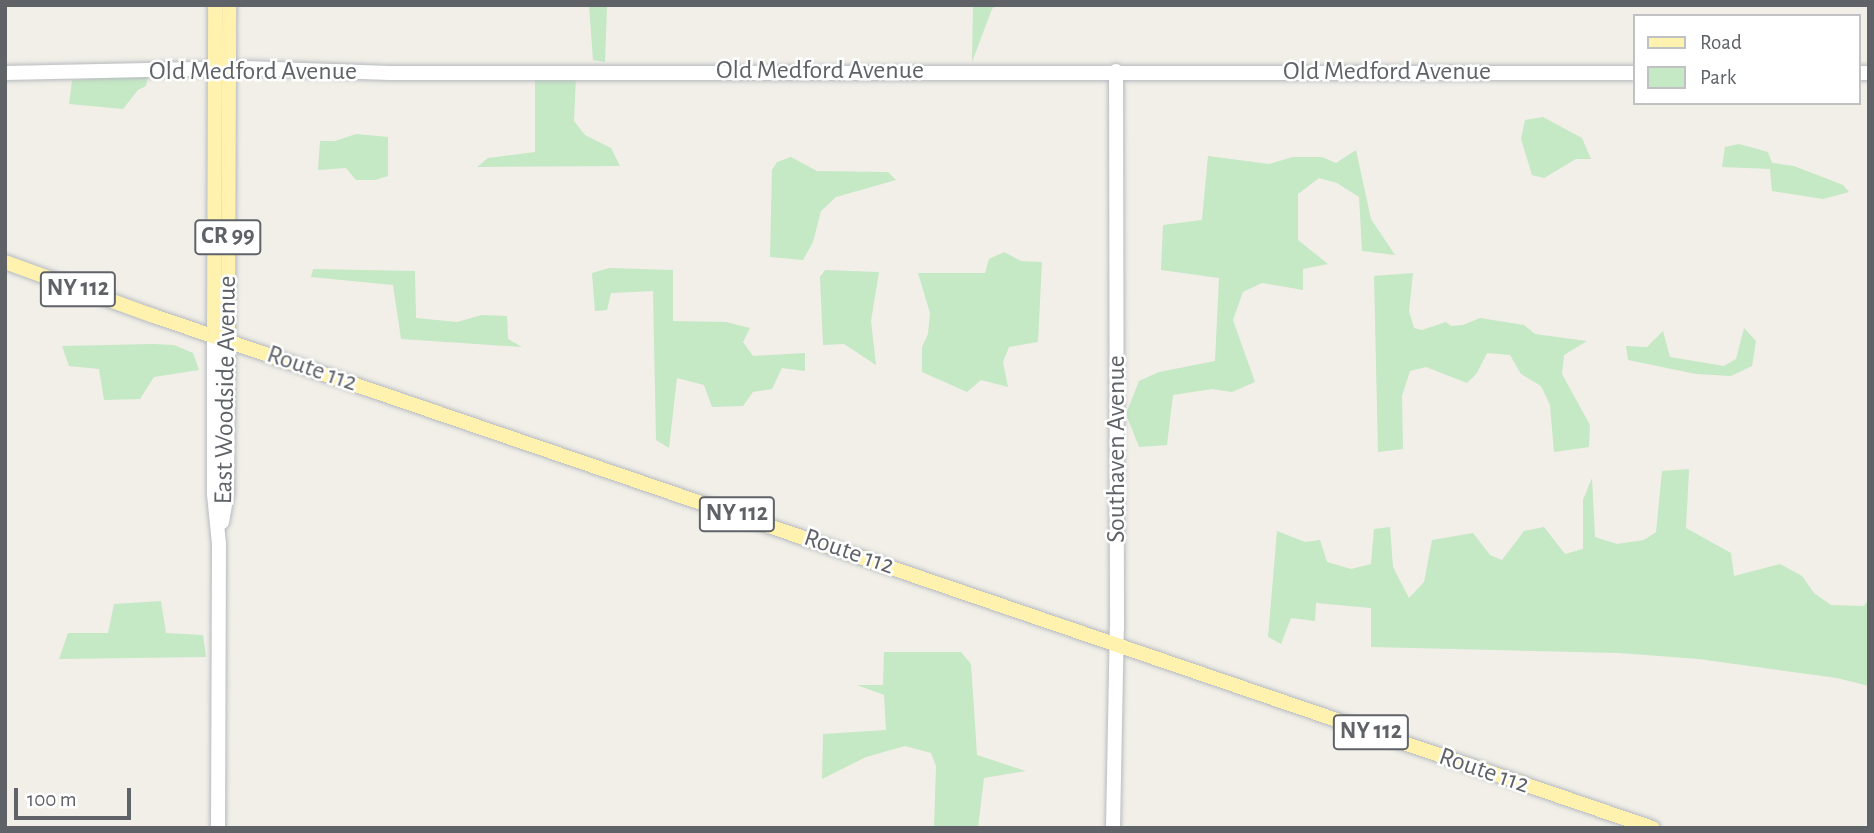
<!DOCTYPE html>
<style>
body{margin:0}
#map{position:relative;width:1874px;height:833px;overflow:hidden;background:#f1efe8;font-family:"Alegreya Sans",sans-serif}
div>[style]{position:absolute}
.green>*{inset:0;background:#c5e8c5}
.roads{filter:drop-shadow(0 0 2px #b6babf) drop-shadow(0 0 2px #b6babf)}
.secondary>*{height:14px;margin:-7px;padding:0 7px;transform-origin:7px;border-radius:7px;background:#fff}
.primary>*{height:14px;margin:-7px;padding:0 7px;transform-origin:7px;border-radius:7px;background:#fff2af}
span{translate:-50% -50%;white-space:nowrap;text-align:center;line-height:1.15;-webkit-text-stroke:5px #fff;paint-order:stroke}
.shield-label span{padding:2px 5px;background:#fff;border:2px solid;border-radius:5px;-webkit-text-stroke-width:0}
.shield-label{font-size:24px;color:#5f6368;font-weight:700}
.street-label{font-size:26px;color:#5f6368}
.frame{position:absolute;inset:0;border:7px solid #5f6368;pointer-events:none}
.legend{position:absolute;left:1633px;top:14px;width:228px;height:91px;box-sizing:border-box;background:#fff;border:2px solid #bfc1c3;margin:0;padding:9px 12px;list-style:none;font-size:21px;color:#5f6368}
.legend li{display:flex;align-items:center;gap:14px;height:35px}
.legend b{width:35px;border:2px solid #bfc1c3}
.scale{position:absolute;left:14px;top:788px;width:117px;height:32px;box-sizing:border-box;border:4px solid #5f6368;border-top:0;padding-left:9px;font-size:21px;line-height:24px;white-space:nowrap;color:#5f6368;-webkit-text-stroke:5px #fff;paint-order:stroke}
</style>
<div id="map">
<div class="green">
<div style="clip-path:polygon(589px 5px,607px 5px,605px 62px,593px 60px)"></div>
<div style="clip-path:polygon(973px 5px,997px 5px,992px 9px,972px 62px)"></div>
<div style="clip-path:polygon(148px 76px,146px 86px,138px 90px,123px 109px,69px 104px,72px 80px)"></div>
<div style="clip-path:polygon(535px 76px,576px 77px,574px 121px,585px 135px,611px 148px,620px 166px,477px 167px,488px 158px,535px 152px)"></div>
<div style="clip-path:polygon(1543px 117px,1582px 138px,1591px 159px,1576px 159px,1544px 178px,1532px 175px,1521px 139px,1525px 120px)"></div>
<div style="clip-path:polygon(356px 134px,388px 137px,388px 176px,375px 180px,356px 180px,346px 168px,318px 170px,320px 141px,335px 141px)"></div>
<div style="clip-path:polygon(1739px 144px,1768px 152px,1772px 163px,1794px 166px,1843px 185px,1849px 192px,1823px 199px,1772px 191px,1770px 169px,1722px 167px,1725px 147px)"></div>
<div style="clip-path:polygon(1356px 150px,1371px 219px,1395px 255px,1362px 251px,1359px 197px,1337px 183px,1319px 178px,1298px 194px,1298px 240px,1328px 264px,1303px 269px,1303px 290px,1262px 283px,1243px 292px,1233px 320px,1255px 382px,1232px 392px,1212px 389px,1173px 395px,1167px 445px,1139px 447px,1126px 414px,1139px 381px,1159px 372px,1215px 361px,1219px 278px,1161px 270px,1163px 225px,1202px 220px,1208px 156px,1269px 164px,1293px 157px,1322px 157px,1336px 163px)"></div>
<div style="clip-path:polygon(791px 157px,817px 171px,888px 172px,896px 180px,836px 197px,821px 211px,813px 242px,803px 260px,770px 257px,772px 170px,777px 162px)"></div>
<div style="clip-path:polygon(1004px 252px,1021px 261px,1042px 262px,1038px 342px,1009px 347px,1003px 362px,1008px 387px,981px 380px,967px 392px,922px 372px,922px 347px,928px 334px,930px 313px,918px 273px,985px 273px,989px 259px)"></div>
<div style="clip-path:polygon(609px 268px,673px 270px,673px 321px,726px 322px,750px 328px,743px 342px,753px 356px,805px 353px,805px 371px,782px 368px,772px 389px,753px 392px,743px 406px,712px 407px,704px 385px,677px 378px,669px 448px,656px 440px,653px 291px,611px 293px,607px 310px,595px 311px,592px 273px)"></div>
<div style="clip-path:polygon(313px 269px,415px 271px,416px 318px,457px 322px,482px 315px,507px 316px,508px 339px,522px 347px,401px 339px,393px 285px,311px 277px)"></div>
<div style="clip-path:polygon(825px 270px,879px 272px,871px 321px,876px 365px,844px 344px,823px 345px,820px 277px)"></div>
<div style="clip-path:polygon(1413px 273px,1409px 311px,1414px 328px,1422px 330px,1446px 322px,1451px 326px,1463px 325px,1480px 318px,1524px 325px,1535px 334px,1587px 341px,1564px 355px,1562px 374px,1590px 425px,1589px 447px,1554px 452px,1550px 405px,1541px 386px,1521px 374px,1510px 355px,1487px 353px,1477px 373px,1467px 383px,1426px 367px,1410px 371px,1402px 396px,1403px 449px,1378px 452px,1374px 276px)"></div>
<div style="clip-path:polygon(1744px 328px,1756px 341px,1752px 366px,1731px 376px,1696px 374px,1628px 360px,1626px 346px,1647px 347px,1663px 331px,1670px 357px,1724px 366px,1736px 359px)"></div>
<div style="clip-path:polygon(153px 344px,174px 345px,193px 353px,199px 370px,154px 377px,140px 399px,104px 400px,99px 369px,69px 366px,62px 346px)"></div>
<div style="clip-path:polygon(1689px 469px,1686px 528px,1731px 553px,1734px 576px,1780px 564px,1802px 576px,1814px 593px,1831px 605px,1864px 606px,1869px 599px,1869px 686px,1837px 678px,1699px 659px,1619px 653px,1371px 647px,1371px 608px,1316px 603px,1315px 621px,1291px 618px,1281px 644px,1268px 637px,1277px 531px,1305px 542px,1320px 540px,1327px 562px,1351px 569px,1371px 564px,1374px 529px,1390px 527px,1393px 567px,1409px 598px,1424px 582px,1432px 540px,1473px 533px,1490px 555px,1502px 560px,1524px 531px,1544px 527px,1565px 554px,1583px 549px,1583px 500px,1592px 478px,1595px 537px,1617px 544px,1644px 540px,1656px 532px,1662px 471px)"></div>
<div style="clip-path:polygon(161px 601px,166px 633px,203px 635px,206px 657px,59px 659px,68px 633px,108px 633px,114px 604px)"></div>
<div style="clip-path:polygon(884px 652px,961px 652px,971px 664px,977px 755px,1026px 771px,984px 778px,978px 828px,934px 828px,936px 766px,931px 753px,905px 746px,866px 757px,822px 779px,823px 734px,886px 730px,884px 695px,857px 685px,883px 685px)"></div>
</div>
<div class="roads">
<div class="secondary">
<div style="left:5px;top:73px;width:239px;rotate:-1.2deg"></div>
<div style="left:244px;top:68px;width:146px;rotate:2deg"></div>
<div style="left:390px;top:73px;width:1244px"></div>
<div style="left:1858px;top:73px;width:11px"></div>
<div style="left:214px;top:336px;width:158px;rotate:90deg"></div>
<div style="left:214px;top:494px;width:50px;rotate:84.3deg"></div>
<div style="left:219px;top:544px;width:284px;rotate:90.2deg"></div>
<div style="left:222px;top:522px;width:29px;rotate:-80deg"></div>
<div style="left:227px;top:493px;width:152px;rotate:-89.6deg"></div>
<div style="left:1113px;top:828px;width:200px;rotate:-88.9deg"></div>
<div style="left:1117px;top:628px;width:557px;rotate:-90.1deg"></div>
</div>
<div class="primary">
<div style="left:5px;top:262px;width:155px;rotate:20deg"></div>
<div style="left:151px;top:315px;width:1587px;rotate:18.86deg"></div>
<div style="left:214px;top:336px;width:331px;rotate:-89.8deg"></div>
<div style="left:228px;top:341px;width:336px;rotate:-89.8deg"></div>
</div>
</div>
<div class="shield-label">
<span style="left:228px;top:237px">CR 99</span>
<span style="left:78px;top:289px">NY 112</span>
<span style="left:737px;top:514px">NY 112</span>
<span style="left:1371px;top:732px">NY 112</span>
</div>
<div class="street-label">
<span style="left:820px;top:71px">Old Medford Avenue</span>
<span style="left:253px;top:72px">Old Medford Avenue</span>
<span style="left:1387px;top:72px">Old Medford Avenue</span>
<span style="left:312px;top:369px;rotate:19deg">Route 112</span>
<span style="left:226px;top:390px;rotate:-89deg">East Woodside Avenue</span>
<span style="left:1117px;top:449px;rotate:-90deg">Southaven Avenue</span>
<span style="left:849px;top:552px;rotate:19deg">Route 112</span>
<span style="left:1484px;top:771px;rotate:19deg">Route 112</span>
</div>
<div class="frame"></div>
<ul class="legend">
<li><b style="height:9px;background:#fff2af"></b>Road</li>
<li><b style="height:19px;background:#c5e8c5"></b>Park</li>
</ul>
<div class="scale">100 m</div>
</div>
